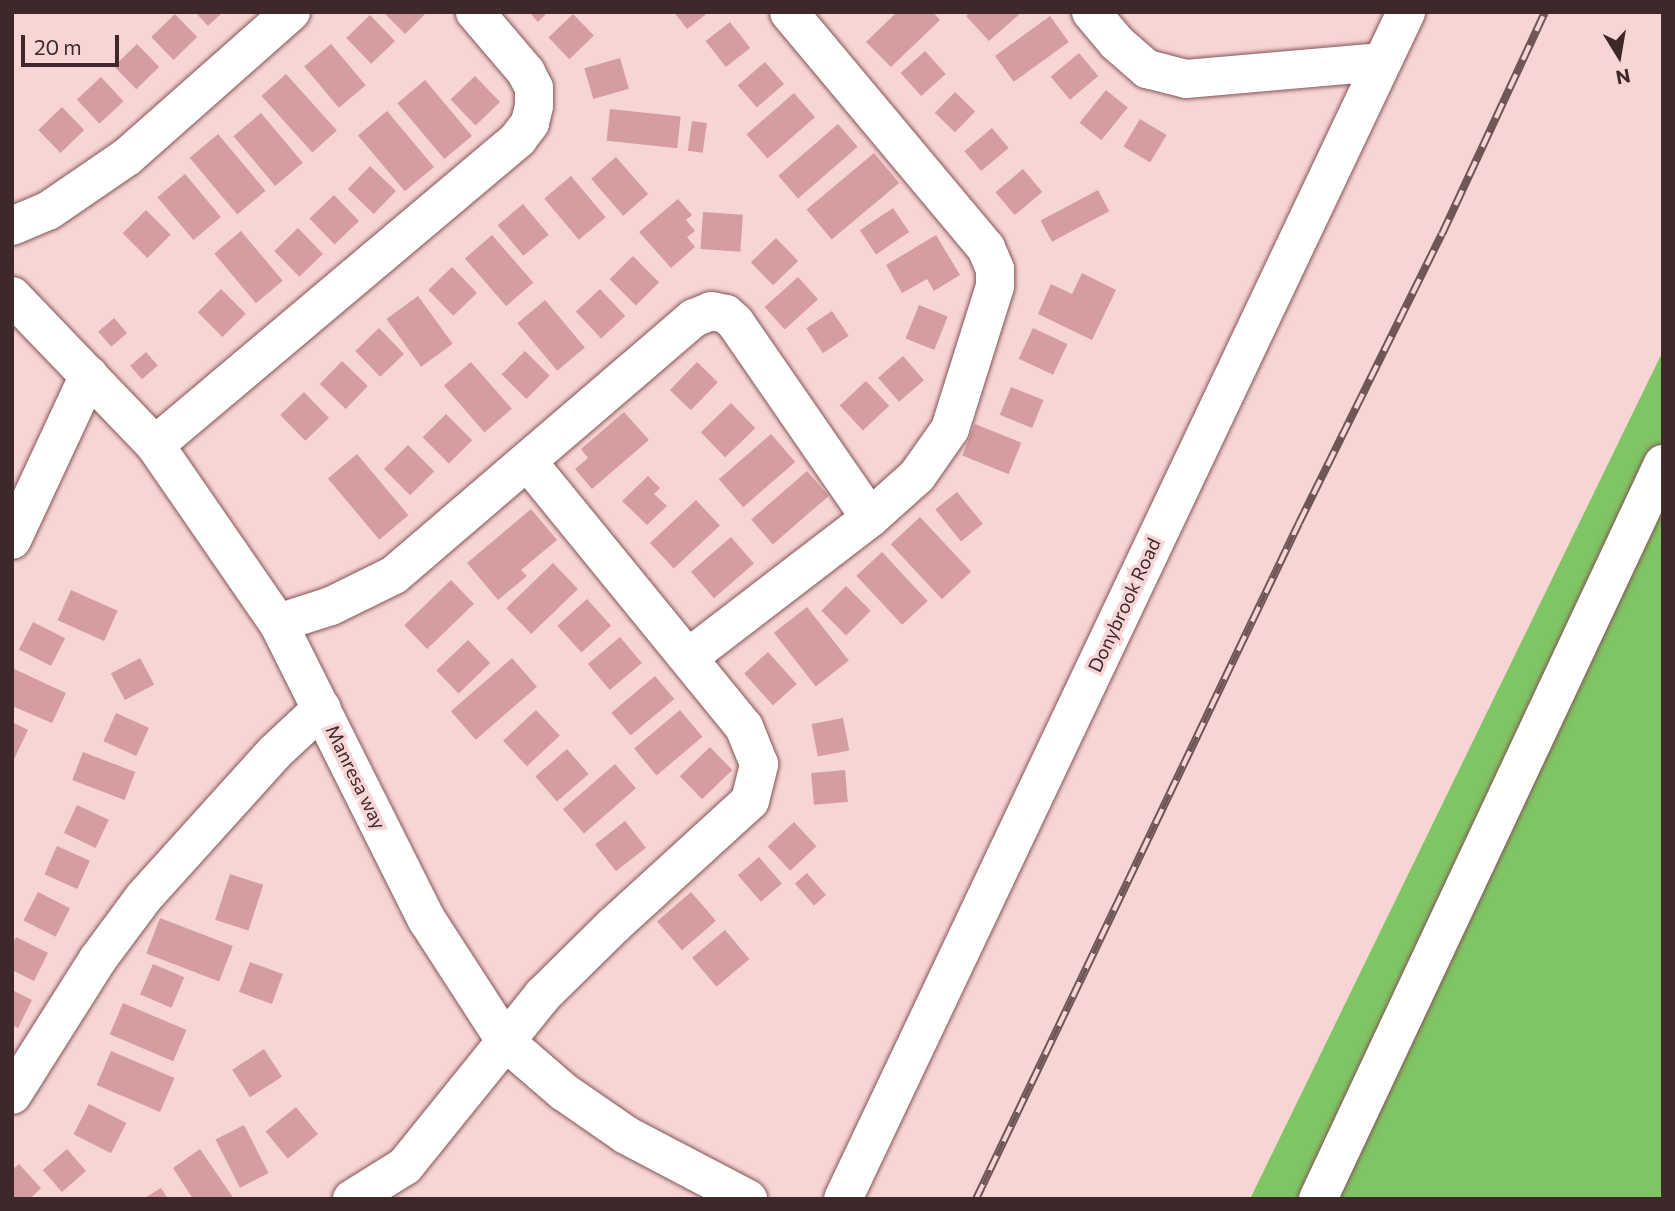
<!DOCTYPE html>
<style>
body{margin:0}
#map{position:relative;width:1675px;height:1211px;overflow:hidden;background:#f8d5d5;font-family:Commissioner,sans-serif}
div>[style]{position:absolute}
.green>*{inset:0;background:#7fc563}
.building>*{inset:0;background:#d49d9f;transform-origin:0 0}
.roads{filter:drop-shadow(0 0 2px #855456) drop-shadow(0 0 2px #855456)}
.minor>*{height:38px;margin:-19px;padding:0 19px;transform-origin:19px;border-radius:19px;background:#fff}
.rail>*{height:8px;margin-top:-4px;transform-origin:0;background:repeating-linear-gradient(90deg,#f8d5d5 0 16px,#705657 0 32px);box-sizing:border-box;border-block:2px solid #705657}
span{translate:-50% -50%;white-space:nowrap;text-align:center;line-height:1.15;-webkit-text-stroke:7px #f8d5d5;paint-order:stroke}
.street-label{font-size:19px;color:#3e2829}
.frame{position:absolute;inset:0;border:14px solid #3e2829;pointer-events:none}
.north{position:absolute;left:1584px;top:21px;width:70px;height:70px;-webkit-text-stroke:5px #f8d5d5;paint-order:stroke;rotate:169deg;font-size:19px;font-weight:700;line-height:28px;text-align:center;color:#3e2829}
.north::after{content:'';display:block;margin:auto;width:24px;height:32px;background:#3e2829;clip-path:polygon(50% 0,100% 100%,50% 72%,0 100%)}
.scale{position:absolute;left:21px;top:35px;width:98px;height:32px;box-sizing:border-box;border:4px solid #3e2829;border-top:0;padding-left:9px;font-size:21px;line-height:24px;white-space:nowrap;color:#3e2829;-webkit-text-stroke:5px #f8d5d5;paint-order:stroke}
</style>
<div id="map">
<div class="green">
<div style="clip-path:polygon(1663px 351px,1663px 1199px,1250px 1199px)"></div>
</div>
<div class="building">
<div style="clip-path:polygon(195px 12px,223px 12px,208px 26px)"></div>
<div style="clip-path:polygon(383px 12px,427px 12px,405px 34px)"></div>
<div style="clip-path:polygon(529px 12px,548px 12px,538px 22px)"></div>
<div style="clip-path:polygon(674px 12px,709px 12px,687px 29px)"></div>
<div style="clip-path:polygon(897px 12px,933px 12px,940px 20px,891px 67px,866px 42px)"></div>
<div style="clip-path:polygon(970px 12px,1022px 12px,989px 41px,966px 16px)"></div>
<div style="left:175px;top:14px;width:32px;height:33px;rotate:46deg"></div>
<div style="left:573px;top:14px;width:30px;height:34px;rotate:46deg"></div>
<div style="left:370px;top:15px;width:36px;height:33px;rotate:46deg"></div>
<div style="left:1050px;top:16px;width:32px;height:68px;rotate:54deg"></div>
<div style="left:730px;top:22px;width:33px;height:31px;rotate:52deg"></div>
<div style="left:137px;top:44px;width:32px;height:32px;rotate:46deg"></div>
<div style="left:331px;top:44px;width:54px;height:35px;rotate:50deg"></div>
<div style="left:925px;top:51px;width:31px;height:33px;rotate:48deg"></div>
<div style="left:1079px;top:53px;width:30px;height:37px;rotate:50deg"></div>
<div style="left:620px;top:58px;width:32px;height:37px;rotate:74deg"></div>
<div style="left:765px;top:62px;width:29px;height:36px;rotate:49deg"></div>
<div style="left:286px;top:74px;width:76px;height:33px;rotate:48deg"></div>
<div style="left:475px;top:76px;width:36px;height:34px;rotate:46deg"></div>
<div style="left:101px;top:77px;width:33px;height:33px;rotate:47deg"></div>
<div style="left:425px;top:80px;width:73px;height:36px;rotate:50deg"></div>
<div style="left:1106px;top:90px;width:28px;height:42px;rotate:39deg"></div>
<div style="left:955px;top:92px;width:28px;height:29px;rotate:44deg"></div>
<div style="left:794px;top:93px;width:32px;height:63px;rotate:49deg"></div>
<div style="left:62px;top:107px;width:32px;height:33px;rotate:46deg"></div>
<div style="left:610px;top:109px;width:71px;height:32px;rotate:6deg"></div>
<div style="left:387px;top:111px;width:73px;height:38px;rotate:50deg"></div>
<div style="left:261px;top:113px;width:65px;height:36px;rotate:50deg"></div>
<div style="left:1140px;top:119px;width:31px;height:32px;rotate:31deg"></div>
<div style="left:692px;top:121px;width:15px;height:30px;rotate:8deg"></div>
<div style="left:838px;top:124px;width:30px;height:79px;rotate:49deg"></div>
<div style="left:992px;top:128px;width:26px;height:36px;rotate:50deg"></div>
<div style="left:218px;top:134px;width:74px;height:37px;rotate:50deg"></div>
<div style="left:874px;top:153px;width:39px;height:88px;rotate:50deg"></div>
<div style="left:616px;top:157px;width:49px;height:33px;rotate:49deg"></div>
<div style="left:370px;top:166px;width:36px;height:32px;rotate:44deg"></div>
<div style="left:1023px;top:169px;width:30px;height:36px;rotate:50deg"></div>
<div style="left:185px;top:174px;width:56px;height:36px;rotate:50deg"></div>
<div style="left:571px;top:176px;width:54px;height:35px;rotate:50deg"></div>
<div style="left:1098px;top:190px;width:24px;height:65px;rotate:62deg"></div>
<div style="left:334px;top:195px;width:36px;height:34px;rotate:46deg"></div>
<div style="clip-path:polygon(678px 199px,692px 215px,686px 220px,695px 231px,687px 237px,695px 247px,671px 268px,639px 232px)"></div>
<div style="left:523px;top:204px;width:40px;height:33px;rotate:50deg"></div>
<div style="left:893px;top:208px;width:29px;height:40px;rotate:56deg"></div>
<div style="left:146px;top:210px;width:35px;height:33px;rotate:45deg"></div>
<div style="left:703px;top:212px;width:40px;height:37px;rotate:4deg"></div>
<div style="left:298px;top:228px;width:36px;height:33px;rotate:46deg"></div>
<div style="left:241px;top:231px;width:65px;height:35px;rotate:50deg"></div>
<div style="left:492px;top:235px;width:63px;height:36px;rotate:49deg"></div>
<div style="clip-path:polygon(936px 235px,960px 275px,934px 291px,927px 279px,902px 293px,886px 265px)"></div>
<div style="left:776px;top:238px;width:32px;height:35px;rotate:46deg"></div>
<div style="left:633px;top:256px;width:37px;height:33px;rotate:45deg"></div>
<div style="left:452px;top:267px;width:36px;height:33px;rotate:46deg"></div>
<div style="clip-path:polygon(1082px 273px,1116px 290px,1092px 340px,1038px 314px,1051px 284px,1072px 294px)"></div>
<div style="left:798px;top:277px;width:30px;height:45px;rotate:48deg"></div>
<div style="left:221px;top:289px;width:35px;height:33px;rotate:45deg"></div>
<div style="left:600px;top:289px;width:37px;height:33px;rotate:47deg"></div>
<div style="left:418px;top:296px;width:59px;height:39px;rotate:54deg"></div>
<div style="left:545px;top:300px;width:62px;height:36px;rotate:50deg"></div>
<div style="left:919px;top:305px;width:31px;height:36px;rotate:22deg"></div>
<div style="left:832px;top:311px;width:30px;height:31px;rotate:56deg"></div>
<div style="left:114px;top:318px;width:20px;height:21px;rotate:49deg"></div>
<div style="left:379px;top:328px;width:36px;height:33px;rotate:46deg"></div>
<div style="left:1033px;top:328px;width:38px;height:34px;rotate:25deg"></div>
<div style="left:525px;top:351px;width:35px;height:33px;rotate:45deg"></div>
<div style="left:146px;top:352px;width:18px;height:21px;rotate:49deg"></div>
<div style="left:903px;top:356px;width:32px;height:33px;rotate:49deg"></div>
<div style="left:342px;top:361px;width:36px;height:32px;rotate:44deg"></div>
<div style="left:471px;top:362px;width:62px;height:36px;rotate:49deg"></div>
<div style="left:697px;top:362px;width:29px;height:39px;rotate:44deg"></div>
<div style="left:866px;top:381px;width:34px;height:36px;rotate:47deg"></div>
<div style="left:1011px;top:387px;width:35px;height:30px;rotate:22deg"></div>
<div style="left:304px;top:392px;width:36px;height:33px;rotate:46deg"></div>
<div style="left:731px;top:403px;width:35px;height:42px;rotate:46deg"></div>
<div style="clip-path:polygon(624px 412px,649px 440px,592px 489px,575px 469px,588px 458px,581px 449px)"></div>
<div style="left:446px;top:414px;width:37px;height:33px;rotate:45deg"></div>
<div style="left:975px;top:424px;width:50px;height:34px;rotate:22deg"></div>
<div style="left:771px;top:434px;width:37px;height:69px;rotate:49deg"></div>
<div style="left:408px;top:445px;width:37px;height:34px;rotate:45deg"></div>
<div style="left:357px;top:454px;width:80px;height:38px;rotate:50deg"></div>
<div style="left:807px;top:471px;width:33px;height:74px;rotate:49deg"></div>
<div style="clip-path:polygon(648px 476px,660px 488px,654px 494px,667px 506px,647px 525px,622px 501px)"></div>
<div style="left:957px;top:492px;width:41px;height:28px;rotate:51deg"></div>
<div style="left:696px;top:500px;width:35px;height:63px;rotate:47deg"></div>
<div style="clip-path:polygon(531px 509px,557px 540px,521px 570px,527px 576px,498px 600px,467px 563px)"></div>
<div style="left:920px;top:517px;width:75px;height:40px;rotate:47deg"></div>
<div style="left:731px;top:537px;width:35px;height:53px;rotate:49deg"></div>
<div style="left:882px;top:552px;width:67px;height:35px;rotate:47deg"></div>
<div style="left:553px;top:563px;width:36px;height:65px;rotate:46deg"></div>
<div style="left:451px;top:580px;width:33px;height:65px;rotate:46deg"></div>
<div style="left:846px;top:586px;width:35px;height:35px;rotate:45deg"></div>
<div style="left:71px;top:590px;width:51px;height:33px;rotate:24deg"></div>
<div style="left:587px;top:599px;width:36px;height:40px;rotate:48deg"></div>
<div style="left:807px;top:607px;width:68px;height:42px;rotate:52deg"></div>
<div style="left:33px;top:622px;width:36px;height:31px;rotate:27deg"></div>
<div style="left:620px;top:637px;width:34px;height:42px;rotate:50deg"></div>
<div style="left:468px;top:640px;width:32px;height:44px;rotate:46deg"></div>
<div style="left:768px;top:652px;width:43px;height:32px;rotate:48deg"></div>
<div style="left:140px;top:658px;width:30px;height:33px;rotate:62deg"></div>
<div style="left:512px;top:658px;width:38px;height:81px;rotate:49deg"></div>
<div style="clip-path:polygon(12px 668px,66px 693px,52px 723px,12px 706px)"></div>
<div style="left:655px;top:676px;width:30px;height:57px;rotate:50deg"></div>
<div style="left:536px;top:710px;width:35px;height:45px;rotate:47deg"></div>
<div style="left:680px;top:710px;width:35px;height:60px;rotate:50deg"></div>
<div style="left:116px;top:713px;width:36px;height:31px;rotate:24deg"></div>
<div style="left:843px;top:718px;width:33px;height:32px;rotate:79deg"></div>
<div style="clip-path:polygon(12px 722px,28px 730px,14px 759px,12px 758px)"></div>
<div style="left:710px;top:747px;width:32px;height:42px;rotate:46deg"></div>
<div style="left:567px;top:749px;width:33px;height:42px;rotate:49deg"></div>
<div style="left:83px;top:752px;width:56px;height:30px;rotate:21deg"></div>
<div style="left:615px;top:764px;width:32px;height:69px;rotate:49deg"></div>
<div style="left:845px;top:770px;width:32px;height:34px;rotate:85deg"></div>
<div style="left:77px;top:805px;width:35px;height:31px;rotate:25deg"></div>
<div style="left:625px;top:821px;width:34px;height:38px;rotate:52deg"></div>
<div style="left:794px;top:822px;width:33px;height:36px;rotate:47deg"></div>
<div style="left:57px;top:846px;width:36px;height:31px;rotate:24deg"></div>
<div style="left:759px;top:857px;width:35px;height:28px;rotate:49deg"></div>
<div style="left:807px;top:873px;width:29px;height:16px;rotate:49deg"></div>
<div style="left:230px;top:874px;width:35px;height:48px;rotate:18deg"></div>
<div style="left:38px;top:892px;width:36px;height:32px;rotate:27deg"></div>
<div style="left:691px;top:892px;width:38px;height:45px;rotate:49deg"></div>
<div style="left:160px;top:918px;width:78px;height:38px;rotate:21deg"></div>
<div style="left:725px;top:930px;width:38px;height:43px;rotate:50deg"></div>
<div style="clip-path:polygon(16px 937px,48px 953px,34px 981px,12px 970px,12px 945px)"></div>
<div style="left:250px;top:962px;width:35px;height:32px;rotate:20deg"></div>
<div style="left:153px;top:964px;width:34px;height:33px;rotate:23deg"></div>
<div style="clip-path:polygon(12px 990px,32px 1000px,18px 1028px,12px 1025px)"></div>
<div style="left:123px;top:1003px;width:69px;height:34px;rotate:23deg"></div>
<div style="left:264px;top:1049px;width:33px;height:38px;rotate:57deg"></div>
<div style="left:111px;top:1051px;width:69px;height:37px;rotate:23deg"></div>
<div style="left:89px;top:1104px;width:42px;height:34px;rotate:27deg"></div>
<div style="left:296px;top:1107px;width:35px;height:39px;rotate:51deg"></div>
<div style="left:244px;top:1125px;width:54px;height:32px;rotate:63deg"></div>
<div style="left:67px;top:1149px;width:29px;height:32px;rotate:49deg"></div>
<div style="clip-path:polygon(200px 1149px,234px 1199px,193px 1199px,173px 1168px)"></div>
<div style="clip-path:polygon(19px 1164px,41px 1188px,30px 1199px,12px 1199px,12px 1170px)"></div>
<div style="clip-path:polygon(161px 1188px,168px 1199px,143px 1199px)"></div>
</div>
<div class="roads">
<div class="minor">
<div style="left:1091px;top:12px;width:40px;rotate:50deg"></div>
<div style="left:1117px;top:43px;width:40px;rotate:41deg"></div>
<div style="left:1147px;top:69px;width:40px;rotate:14.4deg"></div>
<div style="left:1186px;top:79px;width:197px;rotate:-5deg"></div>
<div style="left:12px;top:226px;width:39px;rotate:-23deg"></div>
<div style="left:48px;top:211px;width:96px;rotate:-34.4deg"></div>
<div style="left:127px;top:157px;width:219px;rotate:-41.5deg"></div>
<div style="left:12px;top:296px;width:207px;rotate:46.2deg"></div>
<div style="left:155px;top:445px;width:216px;rotate:55.4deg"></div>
<div style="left:278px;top:623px;width:332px;rotate:63.4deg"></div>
<div style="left:427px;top:920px;width:145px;rotate:57.1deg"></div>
<div style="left:506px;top:1042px;width:77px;rotate:40.8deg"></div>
<div style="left:564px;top:1092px;width:75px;rotate:34.7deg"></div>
<div style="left:626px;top:1135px;width:138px;rotate:27.7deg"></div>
<div style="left:155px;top:445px;width:475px;rotate:-40.1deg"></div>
<div style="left:518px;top:139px;width:20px;rotate:-53deg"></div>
<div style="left:530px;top:123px;width:17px;rotate:-77deg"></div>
<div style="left:534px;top:106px;width:18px;rotate:-90deg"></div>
<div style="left:534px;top:88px;width:18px;rotate:-117deg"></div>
<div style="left:526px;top:72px;width:79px;rotate:-130.4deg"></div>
<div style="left:12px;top:540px;width:182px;rotate:-65deg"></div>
<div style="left:278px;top:623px;width:56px;rotate:-17.8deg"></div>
<div style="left:331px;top:606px;width:70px;rotate:-26.2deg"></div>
<div style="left:394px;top:575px;width:395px;rotate:-40.6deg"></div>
<div style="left:694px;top:318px;width:18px;rotate:-22deg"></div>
<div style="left:711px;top:311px;width:15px;rotate:11deg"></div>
<div style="left:726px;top:314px;width:12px;rotate:42deg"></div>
<div style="left:735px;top:322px;width:238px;rotate:55.4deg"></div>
<div style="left:689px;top:657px;width:228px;rotate:-37.5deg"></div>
<div style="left:870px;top:518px;width:63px;rotate:-41.8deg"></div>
<div style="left:917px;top:476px;width:57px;rotate:-54.9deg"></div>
<div style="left:950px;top:429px;width:150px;rotate:-72.5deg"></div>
<div style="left:995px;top:286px;width:17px;rotate:-90deg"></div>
<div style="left:995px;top:269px;width:23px;rotate:-113deg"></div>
<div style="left:986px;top:248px;width:307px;rotate:-129.9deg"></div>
<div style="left:12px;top:1095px;width:161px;rotate:-57.7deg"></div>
<div style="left:98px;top:959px;width:77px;rotate:-53.4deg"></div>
<div style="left:144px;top:897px;width:195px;rotate:-47.9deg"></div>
<div style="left:275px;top:752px;width:64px;rotate:-43.1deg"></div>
<div style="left:352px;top:1199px;width:62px;rotate:-31.9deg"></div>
<div style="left:405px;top:1166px;width:220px;rotate:-51.1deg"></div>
<div style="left:543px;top:995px;width:98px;rotate:-44.6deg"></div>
<div style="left:613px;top:926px;width:185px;rotate:-42.4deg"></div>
<div style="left:750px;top:801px;width:38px;rotate:-76deg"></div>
<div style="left:759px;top:764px;width:40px;rotate:-112deg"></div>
<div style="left:744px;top:727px;width:343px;rotate:-129.2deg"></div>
<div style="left:843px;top:1199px;width:1314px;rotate:-64.62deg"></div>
<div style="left:1318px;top:1199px;width:812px;rotate:-64.86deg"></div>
</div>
</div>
<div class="rail">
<div style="left:976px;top:1199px;width:749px;rotate:-64.46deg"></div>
<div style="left:1299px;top:523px;width:322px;rotate:-63.7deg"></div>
<div style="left:1442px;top:234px;width:245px;rotate:-65.1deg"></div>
</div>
<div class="street-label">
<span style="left:1124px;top:605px;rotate:-65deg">Donybrook Road</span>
<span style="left:356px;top:777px;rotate:64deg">Manresa way</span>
</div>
<div class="frame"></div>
<div class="north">N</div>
<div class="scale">20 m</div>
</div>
